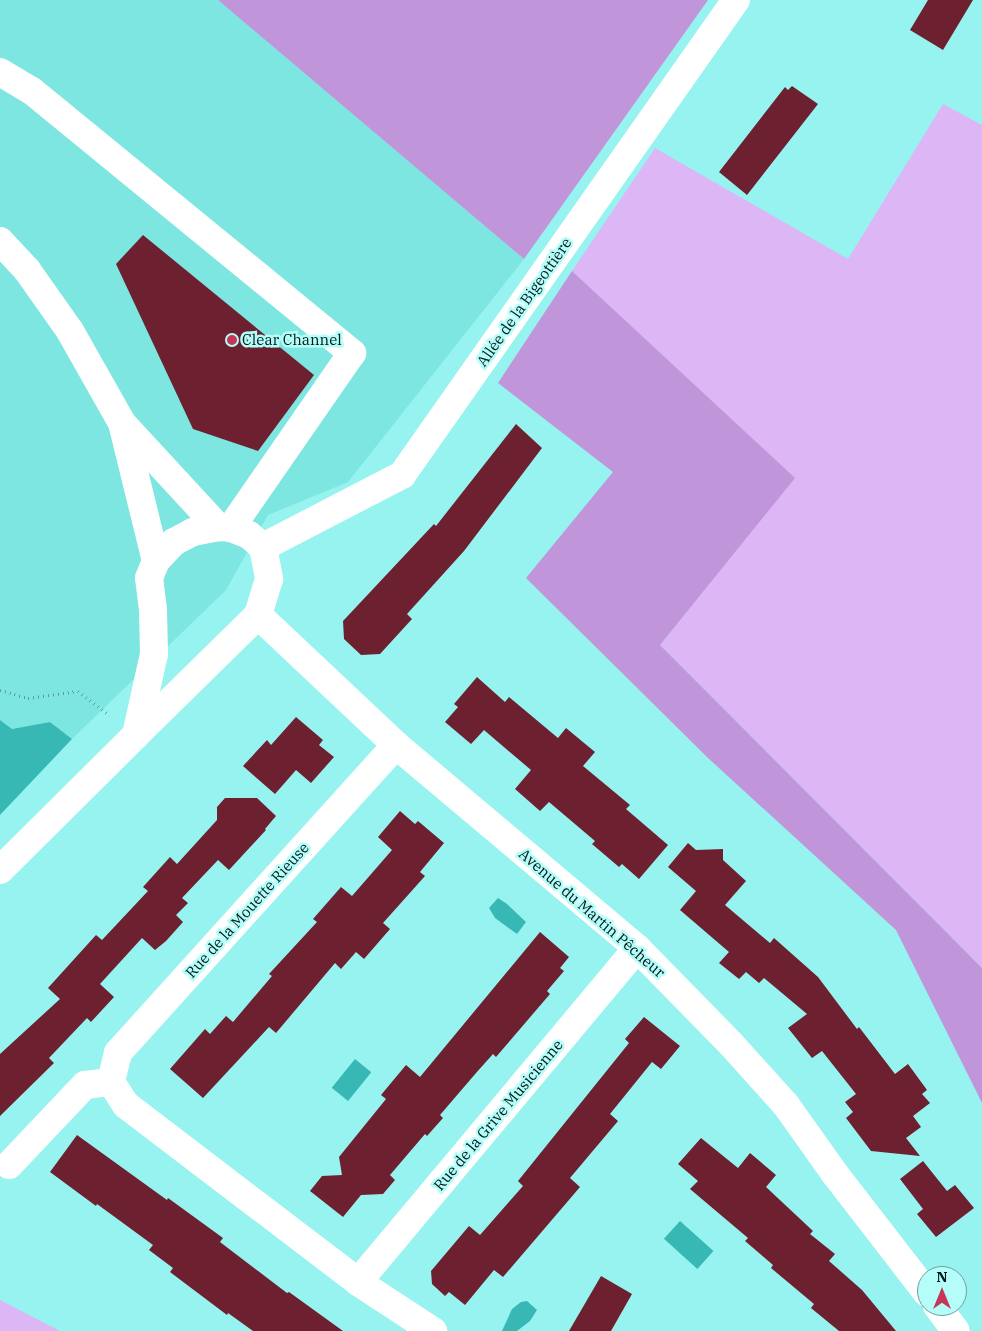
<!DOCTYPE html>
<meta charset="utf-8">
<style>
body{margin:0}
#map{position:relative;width:982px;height:1331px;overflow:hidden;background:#96f3ef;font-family:"IBM Plex Serif",serif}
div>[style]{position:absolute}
.built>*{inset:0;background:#7ee6e1}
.green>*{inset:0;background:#ddb7f5}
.forest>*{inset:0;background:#c095da}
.water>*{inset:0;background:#38b8b4;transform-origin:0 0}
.building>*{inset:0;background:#6d2030}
.path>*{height:3px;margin-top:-1.5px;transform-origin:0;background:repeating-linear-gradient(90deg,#589a97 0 1px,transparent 0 5px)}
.minor>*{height:28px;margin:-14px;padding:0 14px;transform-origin:14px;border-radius:14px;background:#fff}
.major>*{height:28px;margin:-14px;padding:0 14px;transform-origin:14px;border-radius:14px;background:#fff}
.dots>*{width:14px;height:14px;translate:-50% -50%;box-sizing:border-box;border:2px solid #b5fdf9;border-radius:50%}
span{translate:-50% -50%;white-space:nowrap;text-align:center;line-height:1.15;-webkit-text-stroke:5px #b5fdf9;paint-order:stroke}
.street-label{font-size:15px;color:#001a19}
.poi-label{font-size:15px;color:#001a19}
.left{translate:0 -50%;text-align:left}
.north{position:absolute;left:917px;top:1266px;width:50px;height:50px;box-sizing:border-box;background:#b5fdf9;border:1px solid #6da29f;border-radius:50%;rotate:0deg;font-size:14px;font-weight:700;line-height:20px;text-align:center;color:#001a19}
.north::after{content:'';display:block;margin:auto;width:18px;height:22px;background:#c63657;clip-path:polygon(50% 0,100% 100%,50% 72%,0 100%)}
</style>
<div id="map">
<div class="built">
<div style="clip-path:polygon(0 0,218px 0,524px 259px,348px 482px,268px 515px,226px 590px,72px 739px,50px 722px,12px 729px,0 720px)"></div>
</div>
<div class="green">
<div style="clip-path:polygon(943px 104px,982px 125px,982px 968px,660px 645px,794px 478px,572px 271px,655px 148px,848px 259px)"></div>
<div style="clip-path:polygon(0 1300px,60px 1331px,0 1331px)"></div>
</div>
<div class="forest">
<div style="clip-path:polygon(218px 0,708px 0,524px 259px)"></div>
<div style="clip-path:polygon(572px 271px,795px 478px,660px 645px,982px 968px,982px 1103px,896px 930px,707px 757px,526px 578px,613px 472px,498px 383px)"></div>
</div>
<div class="water">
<div style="clip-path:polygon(0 720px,12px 729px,50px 722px,72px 739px,0 815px)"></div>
<div style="clip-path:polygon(498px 898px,507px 904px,526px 922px,517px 934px,495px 918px,489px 908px)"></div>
<div style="left:355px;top:1059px;width:21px;height:37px;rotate:39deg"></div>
<div style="left:680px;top:1221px;width:45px;height:24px;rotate:42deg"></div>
<div style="clip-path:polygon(527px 1301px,537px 1310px,530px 1321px,517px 1331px,502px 1331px,512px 1309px,521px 1302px)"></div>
</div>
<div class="building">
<div style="clip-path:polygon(928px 0,973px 0,943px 50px,910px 30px)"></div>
<div style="clip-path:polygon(792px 86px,818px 104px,747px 195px,719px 172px,785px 87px,788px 90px)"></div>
<div style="clip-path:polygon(143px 235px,314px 375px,258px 451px,193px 429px,116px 264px)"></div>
<div style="clip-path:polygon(516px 424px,542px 448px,464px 551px,407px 614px,412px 619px,380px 654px,361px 655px,344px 639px,343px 621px,434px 524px,436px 526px)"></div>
<div style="clip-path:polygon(477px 677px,505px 702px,509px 697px,558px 738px,566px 728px,595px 752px,583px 766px,630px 805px,626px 809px,668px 845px,639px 879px,622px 864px,619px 867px,592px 844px,595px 841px,549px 802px,540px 811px,515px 789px,531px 770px,484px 730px,471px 744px,445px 722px,458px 707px,454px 704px)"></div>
<div style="clip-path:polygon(296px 717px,323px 740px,319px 745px,334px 757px,311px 783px,296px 770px,275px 794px,243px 766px,267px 740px,271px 745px)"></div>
<div style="clip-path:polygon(225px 798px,257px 798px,276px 816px,265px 829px,266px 830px,229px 870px,218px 860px,182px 898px,188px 903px,176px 915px,183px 922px,166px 941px,155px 950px,142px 938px,100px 984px,114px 997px,91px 1022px,87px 1018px,49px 1058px,54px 1063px,0 1116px,0 1054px,60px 999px,48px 988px,96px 935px,102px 940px,148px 891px,143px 887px,170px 857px,177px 864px,217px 820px,217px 807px)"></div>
<div style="clip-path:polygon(400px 811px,415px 824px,418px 821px,444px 843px,420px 872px,425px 876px,383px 923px,390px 929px,364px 959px,356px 952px,341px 969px,335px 963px,276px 1033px,269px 1027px,203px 1098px,170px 1069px,205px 1029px,210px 1034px,226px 1016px,233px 1022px,272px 976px,269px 974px,317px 922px,313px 919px,341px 887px,352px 896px,392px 850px,378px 837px)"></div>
<div style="clip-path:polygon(688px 843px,696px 850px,723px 849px,723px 860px,746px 881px,725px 905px,770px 943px,774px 938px,818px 977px,857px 1029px,859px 1027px,895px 1074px,908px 1064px,927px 1090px,922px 1094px,930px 1103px,913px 1116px,921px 1127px,906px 1138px,920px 1156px,871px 1151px,846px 1118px,853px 1112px,845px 1102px,856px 1094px,822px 1051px,812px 1058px,788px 1028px,807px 1014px,764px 978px,759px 983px,746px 972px,739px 979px,719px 963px,729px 952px,680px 910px,696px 891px,668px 867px)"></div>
<div style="clip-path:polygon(540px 932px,569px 957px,560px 968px,564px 971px,547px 991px,550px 994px,496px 1057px,493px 1054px,476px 1073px,440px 1115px,443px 1118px,427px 1136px,425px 1134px,390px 1175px,395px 1180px,383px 1194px,361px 1195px,343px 1217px,310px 1191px,322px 1176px,342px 1175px,339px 1157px,386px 1099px,381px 1095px,406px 1065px,420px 1077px)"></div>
<div style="clip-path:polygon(644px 1017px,680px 1046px,661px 1069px,652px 1062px,610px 1114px,618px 1121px,570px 1178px,580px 1187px,503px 1277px,494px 1270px,465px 1305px,449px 1292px,445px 1296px,432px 1284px,431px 1271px,469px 1226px,480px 1235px,523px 1186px,518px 1181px,629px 1043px,625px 1039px)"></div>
<div style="clip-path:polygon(77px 1135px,167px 1200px,168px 1198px,223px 1238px,220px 1242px,287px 1293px,289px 1292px,343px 1331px,253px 1331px,228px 1313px,227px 1315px,170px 1272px,173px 1268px,149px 1250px,153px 1245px,97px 1204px,96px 1206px,50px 1172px)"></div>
<div style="clip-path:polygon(701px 1138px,738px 1168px,750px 1153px,776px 1175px,766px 1187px,813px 1231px,810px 1234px,835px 1254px,829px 1261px,862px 1290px,896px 1331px,839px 1331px,811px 1308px,814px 1304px,771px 1268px,773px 1265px,745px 1241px,748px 1238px,690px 1189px,698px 1181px,678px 1164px)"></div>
<div style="clip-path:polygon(923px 1161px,947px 1191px,955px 1185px,974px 1208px,936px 1237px,917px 1214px,923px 1209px,900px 1179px)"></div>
<div style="clip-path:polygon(601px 1276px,632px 1294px,611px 1331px,569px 1331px)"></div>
</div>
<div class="path">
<div style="left:0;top:690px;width:29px;rotate:16deg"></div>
<div style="left:28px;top:698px;width:50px;rotate:-8deg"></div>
<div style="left:78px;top:691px;width:40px;rotate:37deg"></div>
</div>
<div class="minor">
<div style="left:0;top:72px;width:37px;rotate:31deg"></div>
<div style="left:32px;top:91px;width:414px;rotate:39.3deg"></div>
<div style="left:352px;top:353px;width:213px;rotate:124.7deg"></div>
<div style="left:263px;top:547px;width:157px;rotate:-27.4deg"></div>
<div style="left:402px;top:475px;width:581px;rotate:-54.89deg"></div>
<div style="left:258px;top:615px;width:190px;rotate:43.3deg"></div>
<div style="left:396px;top:745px;width:315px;rotate:40.1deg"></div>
<div style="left:637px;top:948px;width:134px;rotate:45.6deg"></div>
<div style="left:731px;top:1044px;width:82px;rotate:48deg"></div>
<div style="left:786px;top:1105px;width:85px;rotate:54.6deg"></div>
<div style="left:835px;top:1174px;width:150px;rotate:52.3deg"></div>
<div style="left:396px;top:745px;width:415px;rotate:132.1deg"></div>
<div style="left:118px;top:1053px;width:30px;rotate:104deg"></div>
<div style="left:111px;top:1082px;width:27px;rotate:57deg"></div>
<div style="left:126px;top:1105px;width:292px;rotate:37.3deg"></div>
<div style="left:358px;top:1282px;width:90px;rotate:33.2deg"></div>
<div style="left:9px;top:1165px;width:110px;rotate:-46.5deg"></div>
<div style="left:85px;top:1085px;width:26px;rotate:-7deg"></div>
<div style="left:358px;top:1282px;width:435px;rotate:-50.1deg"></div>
<div style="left:937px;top:1306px;width:31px;rotate:53deg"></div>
</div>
<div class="major">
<div style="left:0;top:241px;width:40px;rotate:47deg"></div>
<div style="left:27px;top:270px;width:75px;rotate:54.8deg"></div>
<div style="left:70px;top:331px;width:106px;rotate:60.5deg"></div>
<div style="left:122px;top:423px;width:142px;rotate:47.3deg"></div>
<div style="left:123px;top:427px;width:138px;rotate:76.2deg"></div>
<div style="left:218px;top:527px;width:13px;rotate:4deg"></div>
<div style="left:231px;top:528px;width:19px;rotate:21deg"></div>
<div style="left:249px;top:535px;width:18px;rotate:41deg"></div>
<div style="left:263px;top:547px;width:33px;rotate:79deg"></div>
<div style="left:269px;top:579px;width:38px;rotate:107deg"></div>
<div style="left:258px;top:615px;width:171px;rotate:135.5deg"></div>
<div style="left:136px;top:735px;width:83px;rotate:-77.5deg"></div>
<div style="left:154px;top:654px;width:44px;rotate:-91.3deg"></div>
<div style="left:153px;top:610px;width:32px;rotate:-97deg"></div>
<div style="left:149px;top:578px;width:18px;rotate:-68deg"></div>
<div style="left:156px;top:561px;width:26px;rotate:-47deg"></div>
<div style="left:174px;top:542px;width:21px;rotate:-28deg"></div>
<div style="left:193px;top:532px;width:25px;rotate:-11deg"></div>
<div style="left:0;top:870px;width:192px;rotate:-44.8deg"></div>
</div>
<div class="dots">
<div style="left:232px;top:340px;background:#c63657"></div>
</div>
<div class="street-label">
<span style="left:524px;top:302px;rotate:-55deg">Allée de la Bigeottière</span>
<span style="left:247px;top:910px;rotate:-48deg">Rue de la Mouette Rieuse</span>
<span style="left:592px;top:913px;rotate:41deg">Avenue du Martin Pêcheur</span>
<span style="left:498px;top:1115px;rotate:-50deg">Rue de la Grive Musicienne</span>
</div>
<div class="poi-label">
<span class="left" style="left:242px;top:340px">Clear Channel</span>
</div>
<div class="north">N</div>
</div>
